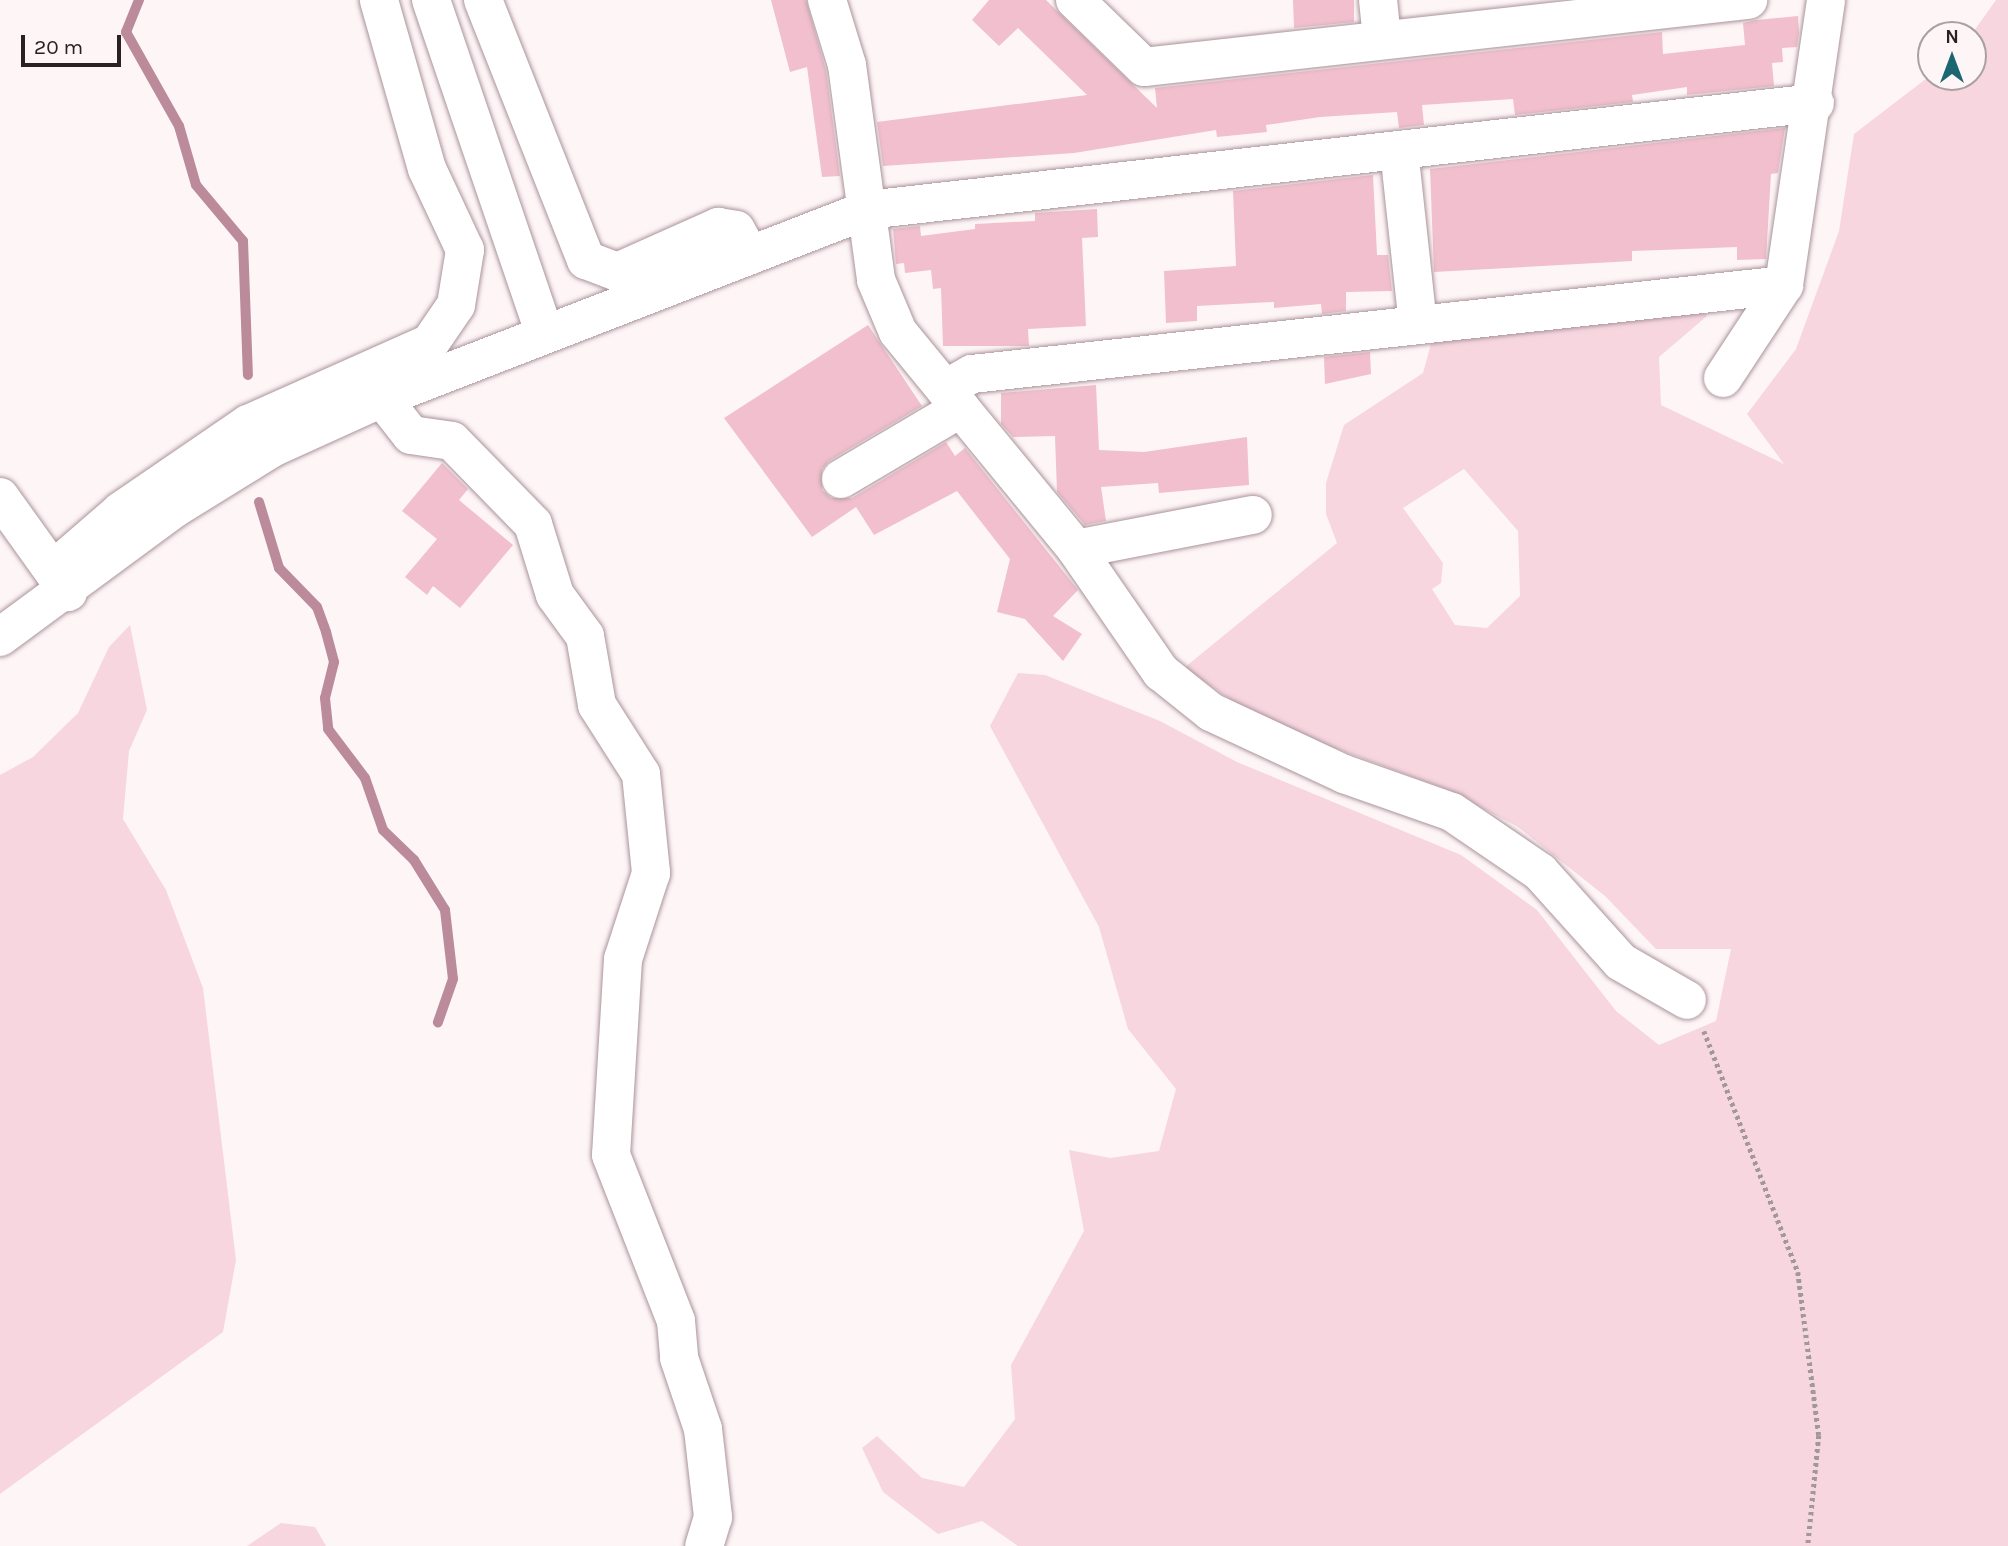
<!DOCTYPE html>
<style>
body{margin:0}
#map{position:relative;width:2008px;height:1546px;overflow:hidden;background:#fef5f7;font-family:Karla,sans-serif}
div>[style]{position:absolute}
.green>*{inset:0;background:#f7d6e0}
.stream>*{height:10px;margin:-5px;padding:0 5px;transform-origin:5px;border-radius:5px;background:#bb8b9b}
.building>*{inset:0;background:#f1bfce}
.path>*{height:4.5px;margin-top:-2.25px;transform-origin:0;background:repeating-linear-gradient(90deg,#a0989a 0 3.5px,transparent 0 7px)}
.roads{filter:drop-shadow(0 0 2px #aa949b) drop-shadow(0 0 2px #aa949b)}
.minor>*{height:38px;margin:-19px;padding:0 19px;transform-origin:19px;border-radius:19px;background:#fff}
.tertiary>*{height:38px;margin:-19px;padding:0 19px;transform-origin:19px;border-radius:19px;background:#fff}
span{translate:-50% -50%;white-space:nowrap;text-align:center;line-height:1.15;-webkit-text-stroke:5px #fef5f7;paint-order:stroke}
.north{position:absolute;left:1917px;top:21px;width:70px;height:70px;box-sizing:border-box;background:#fef5f7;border:2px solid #a9a0a2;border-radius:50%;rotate:0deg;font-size:19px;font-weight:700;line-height:28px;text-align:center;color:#292123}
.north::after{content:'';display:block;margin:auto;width:24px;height:32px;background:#1b6771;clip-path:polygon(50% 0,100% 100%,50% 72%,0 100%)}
.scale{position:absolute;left:21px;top:35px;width:100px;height:32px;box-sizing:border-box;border:4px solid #292123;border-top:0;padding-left:9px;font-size:21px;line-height:24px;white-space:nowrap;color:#292123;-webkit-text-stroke:5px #fef5f7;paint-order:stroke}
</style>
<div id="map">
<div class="green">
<div style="clip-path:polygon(evenodd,1996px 0,2008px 0,2008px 1546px,1018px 1546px,982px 1521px,938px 1534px,883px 1492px,862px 1448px,877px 1436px,922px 1478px,964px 1487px,1015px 1419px,1011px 1365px,1084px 1231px,1069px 1150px,1110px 1158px,1159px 1151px,1176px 1089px,1128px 1029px,1099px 927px,990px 726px,1018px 673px,1045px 675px,1160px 721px,1237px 762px,1461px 855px,1537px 910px,1616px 1011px,1659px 1045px,1716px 1021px,1731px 949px,1656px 949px,1605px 896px,1518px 827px,1446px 789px,1264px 722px,1184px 668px,1337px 543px,1326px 514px,1326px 483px,1344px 425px,1423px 373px,1432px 340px,1701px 309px,1707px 316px,1659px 357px,1661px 405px,1784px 464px,1747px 414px,1796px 349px,1839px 231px,1854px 134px,1931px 75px,1973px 77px,1971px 35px,1996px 0,1464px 469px,1518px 531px,1520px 596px,1487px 628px,1455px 625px,1432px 589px,1441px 583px,1443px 563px,1403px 508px,1464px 469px)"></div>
<div style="clip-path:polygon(130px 625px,147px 710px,129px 751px,123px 819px,166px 890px,203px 988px,236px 1260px,223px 1332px,0 1494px,0 775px,33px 757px,78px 713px,109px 647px)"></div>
<div style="clip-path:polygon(281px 1523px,315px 1527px,326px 1546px,247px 1546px)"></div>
</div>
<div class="stream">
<div style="left:139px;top:0;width:35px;rotate:112deg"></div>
<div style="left:126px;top:32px;width:108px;rotate:60.6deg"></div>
<div style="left:179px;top:126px;width:61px;rotate:73.9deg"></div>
<div style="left:196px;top:185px;width:73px;rotate:50deg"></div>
<div style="left:243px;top:241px;width:134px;rotate:87.9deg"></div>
<div style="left:259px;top:502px;width:69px;rotate:73.1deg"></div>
<div style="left:279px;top:568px;width:54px;rotate:45.7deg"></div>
<div style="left:317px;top:607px;width:27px;rotate:70deg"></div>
<div style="left:326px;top:632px;width:31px;rotate:75deg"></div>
<div style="left:334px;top:662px;width:37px;rotate:104deg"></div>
<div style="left:325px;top:698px;width:31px;rotate:84deg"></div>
<div style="left:328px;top:729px;width:61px;rotate:52.9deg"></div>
<div style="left:365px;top:778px;width:55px;rotate:70.9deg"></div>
<div style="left:383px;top:830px;width:43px;rotate:44.1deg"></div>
<div style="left:414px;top:860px;width:59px;rotate:58.2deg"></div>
<div style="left:445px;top:910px;width:69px;rotate:83.4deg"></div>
<div style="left:453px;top:979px;width:46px;rotate:109.2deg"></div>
</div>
<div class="building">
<div style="clip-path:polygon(771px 0,806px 0,826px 70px,840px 176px,822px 177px,807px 67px,790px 72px)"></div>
<div style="clip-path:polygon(989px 0,1046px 0,1157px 108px,1155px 88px,1662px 32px,1663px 54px,1745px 45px,1743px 23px,1756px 20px,1798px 16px,1799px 33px,1797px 47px,1782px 48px,1783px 62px,1772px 63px,1774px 86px,1687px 95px,1687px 87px,1632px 95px,1633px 102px,1515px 115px,1513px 99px,1422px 105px,1424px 125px,1399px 128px,1397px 112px,1320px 117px,1266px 125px,1267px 132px,1217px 137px,1216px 130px,1074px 153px,883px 166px,877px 122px,1087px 95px,1018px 28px,999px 46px,972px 20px)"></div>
<div style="clip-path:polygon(1293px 0,1354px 0,1354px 22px,1294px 28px)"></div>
<div style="clip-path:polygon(1785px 128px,1778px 173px,1771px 174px,1766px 259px,1737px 260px,1737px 247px,1661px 250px,1632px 251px,1632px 261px,1434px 272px,1430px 169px)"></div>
<div style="clip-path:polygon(1373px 175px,1377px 255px,1388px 255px,1392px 291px,1346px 292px,1346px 311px,1322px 314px,1321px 304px,1274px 308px,1274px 302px,1197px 306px,1197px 321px,1166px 323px,1164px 271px,1236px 266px,1233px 191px)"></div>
<div style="clip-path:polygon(1097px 209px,1098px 237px,1082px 238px,1086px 326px,1028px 329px,1029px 346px,943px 346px,941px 288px,933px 289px,931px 270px,905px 273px,904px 263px,896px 264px,893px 229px,920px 226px,921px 236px,975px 229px,975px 224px,1035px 221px,1035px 213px)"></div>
<div style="clip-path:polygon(868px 325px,922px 406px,829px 461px,822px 469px,822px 490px,831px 498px,852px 498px,946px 442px,955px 456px,965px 448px,1078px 590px,1053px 616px,1082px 634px,1063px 661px,1025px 619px,997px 612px,1010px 559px,957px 491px,874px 535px,856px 507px,812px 537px,724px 418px)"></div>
<div style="clip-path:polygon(1370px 352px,1371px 374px,1325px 384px,1324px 357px)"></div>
<div style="clip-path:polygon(1096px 385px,1099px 450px,1144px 452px,1247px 437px,1249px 485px,1159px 493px,1158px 483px,1101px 487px,1106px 521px,1085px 525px,1057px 492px,1055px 436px,1013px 437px,1001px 424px,1001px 393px)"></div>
<div style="clip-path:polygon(442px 463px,468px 489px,459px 500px,513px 545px,460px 608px,433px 586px,427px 595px,405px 577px,437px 539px,402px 511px)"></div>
</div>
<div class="path">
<div style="left:1704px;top:1031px;width:259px;rotate:68.7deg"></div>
<div style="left:1798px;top:1272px;width:164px;rotate:82.7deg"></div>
<div style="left:1819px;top:1435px;width:112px;rotate:95.7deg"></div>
</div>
<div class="roads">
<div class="minor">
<div style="left:483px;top:0;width:280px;rotate:68.4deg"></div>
<div style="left:586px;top:260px;width:33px;rotate:21deg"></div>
<div style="left:617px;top:272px;width:111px;rotate:-24deg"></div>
<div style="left:718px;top:227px;width:18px;rotate:9deg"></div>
<div style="left:736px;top:230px;width:29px;rotate:61deg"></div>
<div style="left:827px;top:0;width:68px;rotate:72.9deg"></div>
<div style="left:847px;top:65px;width:217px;rotate:82.3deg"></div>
<div style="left:876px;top:280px;width:56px;rotate:67.1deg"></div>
<div style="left:898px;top:332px;width:281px;rotate:50.6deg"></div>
<div style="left:1076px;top:549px;width:150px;rotate:55.4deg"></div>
<div style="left:1161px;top:672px;width:64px;rotate:38.7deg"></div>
<div style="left:1211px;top:712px;width:147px;rotate:25deg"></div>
<div style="left:1344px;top:774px;width:114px;rotate:19.4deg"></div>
<div style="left:1452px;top:812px;width:107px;rotate:34.3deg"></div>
<div style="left:1540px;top:872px;width:121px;rotate:48deg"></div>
<div style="left:1621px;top:962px;width:76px;rotate:29.9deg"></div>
<div style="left:1075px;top:0;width:96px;rotate:44.2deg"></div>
<div style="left:1144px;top:67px;width:608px;rotate:-6.33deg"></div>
<div style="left:1378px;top:0;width:39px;rotate:84deg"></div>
<div style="left:1399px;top:150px;width:176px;rotate:83.8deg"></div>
<div style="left:867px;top:210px;width:954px;rotate:-6.44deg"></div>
<div style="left:1723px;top:378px;width:111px;rotate:-56.7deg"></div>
<div style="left:1784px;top:285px;width:288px;rotate:-81.6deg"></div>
<div style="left:945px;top:389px;width:31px;rotate:-29deg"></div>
<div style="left:972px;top:374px;width:817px;rotate:-6.25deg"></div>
<div style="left:382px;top:398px;width:47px;rotate:51.9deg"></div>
<div style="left:411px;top:435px;width:41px;rotate:8.3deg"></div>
<div style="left:452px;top:441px;width:116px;rotate:45.7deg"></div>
<div style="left:533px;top:524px;width:74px;rotate:72.8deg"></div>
<div style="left:555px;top:595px;width:51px;rotate:53.8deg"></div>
<div style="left:585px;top:636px;width:70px;rotate:80.1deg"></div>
<div style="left:597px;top:705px;width:82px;rotate:57.5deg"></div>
<div style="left:641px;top:774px;width:100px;rotate:84.2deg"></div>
<div style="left:651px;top:873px;width:90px;rotate:108deg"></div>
<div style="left:623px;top:959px;width:196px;rotate:93.5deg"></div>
<div style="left:611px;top:1155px;width:178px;rotate:68.6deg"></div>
<div style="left:676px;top:1321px;width:37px;rotate:85deg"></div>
<div style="left:679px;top:1358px;width:75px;rotate:71.3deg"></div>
<div style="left:703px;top:1429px;width:89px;rotate:83.5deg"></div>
<div style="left:713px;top:1517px;width:30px;rotate:107deg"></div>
<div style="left:841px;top:479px;width:139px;rotate:-30.6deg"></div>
<div style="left:0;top:497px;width:117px;rotate:54.4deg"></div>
<div style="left:1076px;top:549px;width:180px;rotate:-10.9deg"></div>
<div style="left:53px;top:570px;width:90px;rotate:-40.9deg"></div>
<div style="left:121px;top:511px;width:154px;rotate:-34.4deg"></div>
<div style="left:248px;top:424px;width:199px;rotate:-24deg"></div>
<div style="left:430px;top:343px;width:46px;rotate:-55.6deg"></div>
<div style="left:456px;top:305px;width:56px;rotate:-80.7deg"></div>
<div style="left:465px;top:250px;width:89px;rotate:-115.1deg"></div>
<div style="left:427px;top:169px;width:176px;rotate:-105.9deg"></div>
</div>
<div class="tertiary">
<div style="left:431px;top:0;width:353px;rotate:71.2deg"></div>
<div style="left:0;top:637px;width:217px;rotate:-36.4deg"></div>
<div style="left:175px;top:508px;width:114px;rotate:-31.7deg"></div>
<div style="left:272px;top:448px;width:121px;rotate:-24.4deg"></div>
<div style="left:382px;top:398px;width:520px;rotate:-21.19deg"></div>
</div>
</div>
<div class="north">N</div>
<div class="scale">20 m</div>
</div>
